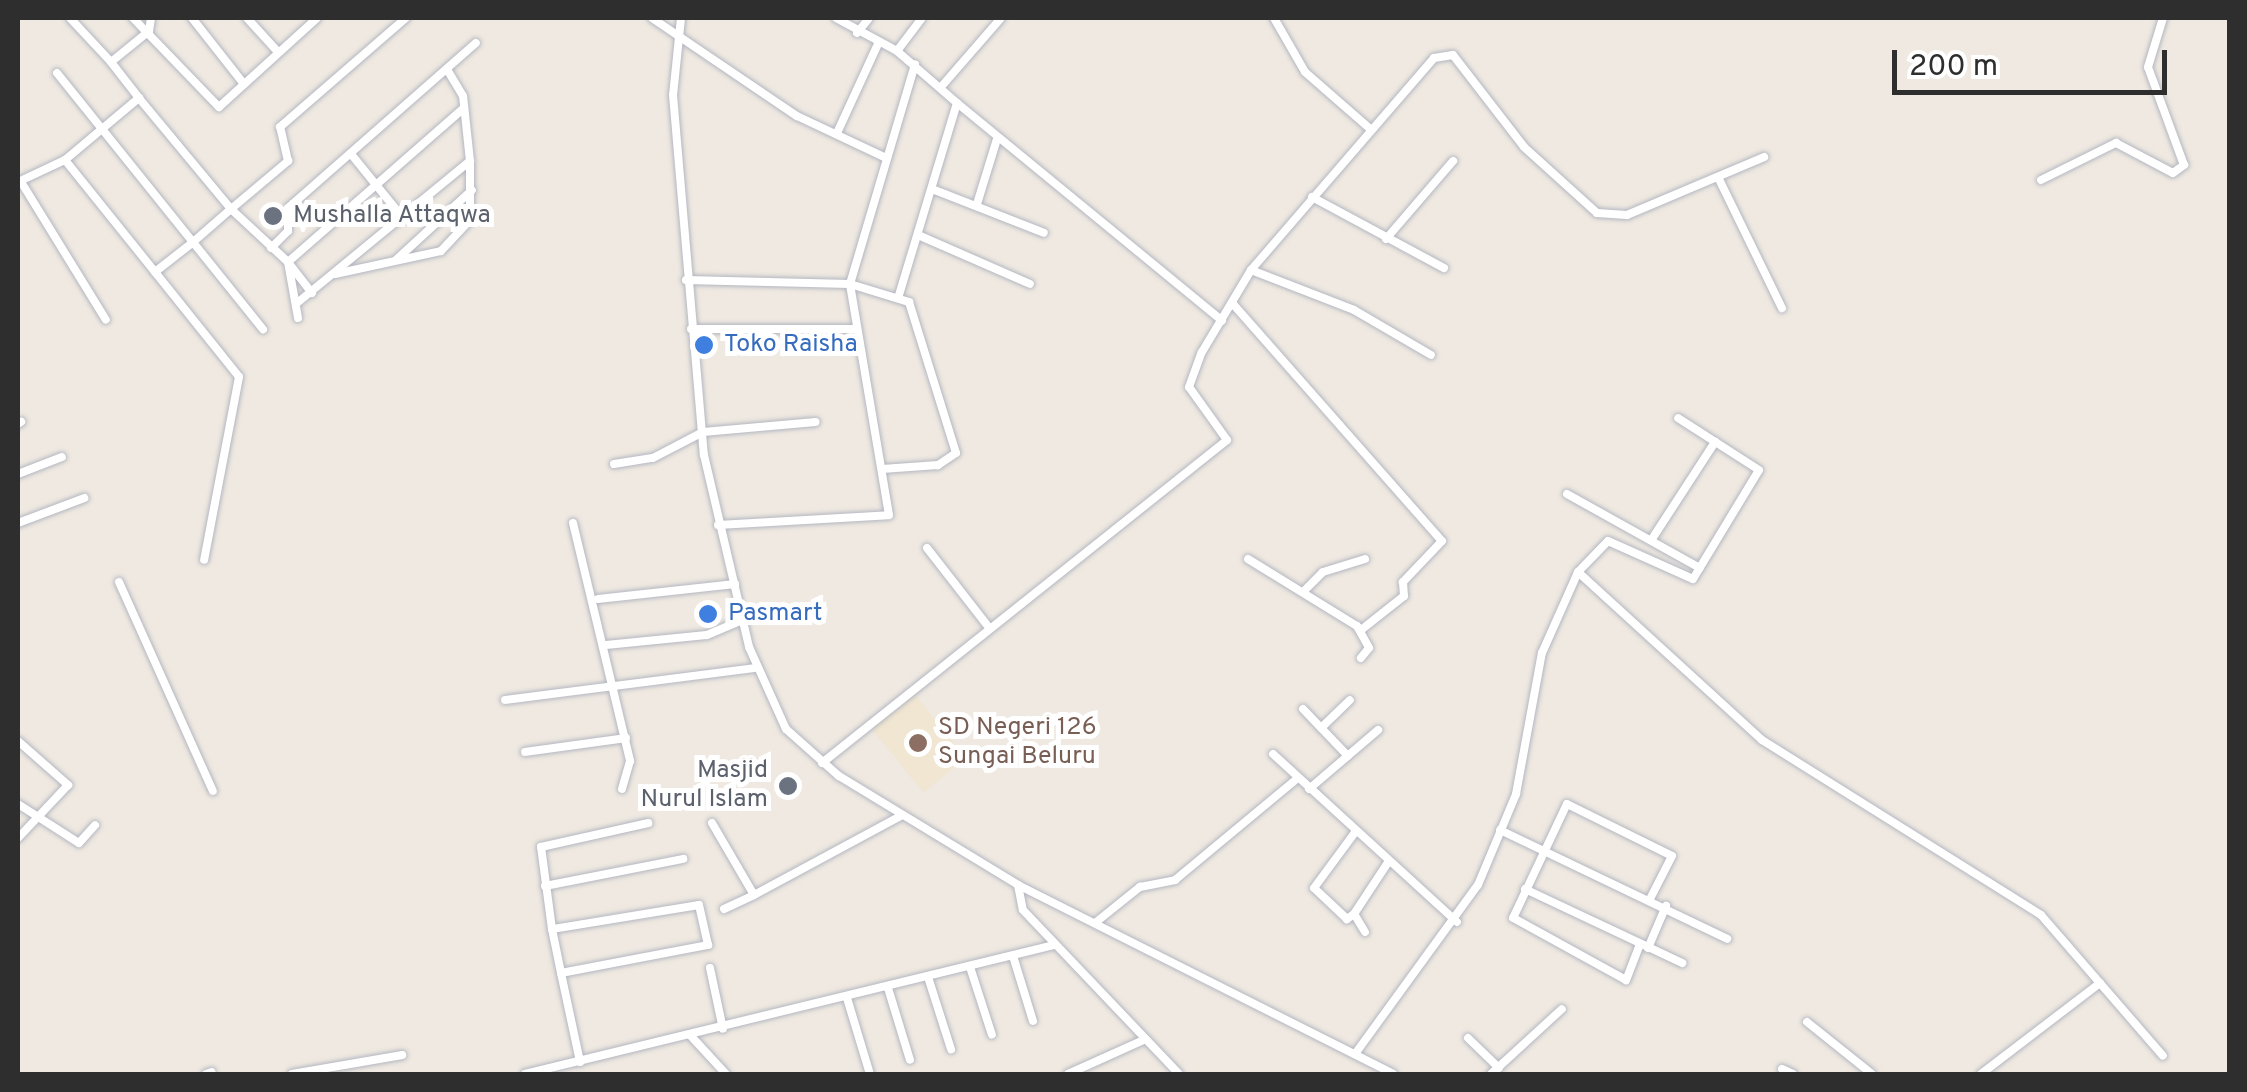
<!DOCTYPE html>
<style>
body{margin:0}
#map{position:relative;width:2247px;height:1092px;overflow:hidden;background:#efe9e1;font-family:Overpass,sans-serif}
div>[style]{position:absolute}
.education>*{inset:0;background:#f0e6d1;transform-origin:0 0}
.roads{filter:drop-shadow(0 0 2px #b4b7c1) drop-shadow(0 0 2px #b4b7c1)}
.minor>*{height:8px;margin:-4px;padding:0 4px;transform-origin:4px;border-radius:4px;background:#fff}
.dots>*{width:28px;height:28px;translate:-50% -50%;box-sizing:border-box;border:5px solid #fff;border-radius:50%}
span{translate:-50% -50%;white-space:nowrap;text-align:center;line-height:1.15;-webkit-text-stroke:10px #fff;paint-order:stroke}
.worship-label{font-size:25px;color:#5b616d}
.left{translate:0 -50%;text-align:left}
.right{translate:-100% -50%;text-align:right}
.shop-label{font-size:25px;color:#366cbe}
.education-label{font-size:25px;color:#785e54}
.frame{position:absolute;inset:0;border:20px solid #2e2e2e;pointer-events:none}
.scale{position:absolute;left:1892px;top:50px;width:275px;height:45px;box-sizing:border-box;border:5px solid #2e2e2e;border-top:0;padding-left:12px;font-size:30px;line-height:35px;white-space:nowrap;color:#2e2e2e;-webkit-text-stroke:8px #fff;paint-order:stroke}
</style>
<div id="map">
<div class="education">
<div style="left:912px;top:691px;width:86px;height:55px;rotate:51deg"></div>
</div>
<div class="roads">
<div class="minor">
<div style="left:70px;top:18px;width:60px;rotate:47deg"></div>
<div style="left:133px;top:18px;width:124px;rotate:46deg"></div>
<div style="left:219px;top:107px;width:132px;rotate:-42.2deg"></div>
<div style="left:192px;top:18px;width:84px;rotate:51.8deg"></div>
<div style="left:247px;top:18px;width:46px;rotate:47.6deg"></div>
<div style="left:652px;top:18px;width:175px;rotate:34.1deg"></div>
<div style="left:797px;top:116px;width:96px;rotate:25.2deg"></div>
<div style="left:681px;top:18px;width:77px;rotate:95.9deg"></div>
<div style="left:673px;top:95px;width:361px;rotate:85.1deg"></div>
<div style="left:704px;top:455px;width:197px;rotate:76.8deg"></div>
<div style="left:749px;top:647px;width:90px;rotate:65.7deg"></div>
<div style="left:786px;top:729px;width:71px;rotate:41.6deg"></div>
<div style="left:839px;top:776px;width:210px;rotate:31.3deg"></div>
<div style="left:1018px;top:885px;width:420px;rotate:26.7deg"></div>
<div style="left:836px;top:18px;width:69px;rotate:28.4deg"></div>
<div style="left:897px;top:51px;width:79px;rotate:40.9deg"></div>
<div style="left:957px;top:103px;width:201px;rotate:106.8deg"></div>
<div style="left:1274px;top:18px;width:62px;rotate:60.1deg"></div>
<div style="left:1305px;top:72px;width:84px;rotate:41.1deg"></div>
<div style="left:857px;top:33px;width:19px;rotate:-51deg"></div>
<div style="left:897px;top:51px;width:41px;rotate:-52.9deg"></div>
<div style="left:57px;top:73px;width:329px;rotate:51.2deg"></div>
<div style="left:941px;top:87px;width:91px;rotate:-49deg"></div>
<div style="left:957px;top:103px;width:343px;rotate:39.4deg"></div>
<div style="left:837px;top:133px;width:98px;rotate:-65.3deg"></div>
<div style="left:351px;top:154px;width:82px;rotate:50.9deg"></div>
<div style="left:65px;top:160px;width:144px;rotate:51.2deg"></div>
<div style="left:155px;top:272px;width:47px;rotate:-38.1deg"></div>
<div style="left:192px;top:243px;width:52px;rotate:-41.1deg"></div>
<div style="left:231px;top:209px;width:144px;rotate:-129.7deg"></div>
<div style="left:1718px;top:177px;width:146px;rotate:64deg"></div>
<div style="left:2041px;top:180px;width:84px;rotate:-26.3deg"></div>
<div style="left:2116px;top:143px;width:64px;rotate:27.8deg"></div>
<div style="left:2173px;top:173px;width:14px;rotate:-36deg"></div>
<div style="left:2184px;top:165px;width:104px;rotate:-110.2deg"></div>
<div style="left:2148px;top:67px;width:51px;rotate:-73deg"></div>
<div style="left:18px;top:182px;width:52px;rotate:-25.1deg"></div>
<div style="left:65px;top:160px;width:97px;rotate:-40deg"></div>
<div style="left:139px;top:98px;width:46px;rotate:-127.9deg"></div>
<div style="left:111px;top:62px;width:49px;rotate:-39.2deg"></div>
<div style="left:149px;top:31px;width:13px;rotate:-81deg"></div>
<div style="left:23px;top:185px;width:158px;rotate:58.4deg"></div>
<div style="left:932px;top:189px;width:120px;rotate:21.4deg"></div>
<div style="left:1312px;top:197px;width:150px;rotate:28.3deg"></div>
<div style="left:977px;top:204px;width:68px;rotate:-72.9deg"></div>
<div style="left:918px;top:235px;width:122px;rotate:23.6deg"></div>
<div style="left:1386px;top:239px;width:103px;rotate:-49.3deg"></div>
<div style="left:271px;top:248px;width:24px;rotate:-45deg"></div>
<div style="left:288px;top:231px;width:23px;rotate:-90deg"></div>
<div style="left:288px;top:208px;width:250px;rotate:-41.3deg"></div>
<div style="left:396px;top:260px;width:103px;rotate:-42.6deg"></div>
<div style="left:1251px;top:270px;width:110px;rotate:21.2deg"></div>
<div style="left:1354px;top:310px;width:89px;rotate:30.3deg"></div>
<div style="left:155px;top:272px;width:134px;rotate:51.3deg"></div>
<div style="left:239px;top:377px;width:186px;rotate:100.8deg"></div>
<div style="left:335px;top:274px;width:108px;rotate:-12.2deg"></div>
<div style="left:441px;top:251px;width:42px;rotate:-46.9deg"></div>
<div style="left:470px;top:220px;width:59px;rotate:-90deg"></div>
<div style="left:686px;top:280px;width:164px;rotate:1.4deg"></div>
<div style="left:850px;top:284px;width:62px;rotate:17deg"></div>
<div style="left:909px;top:302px;width:158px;rotate:72.7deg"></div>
<div style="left:956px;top:453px;width:22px;rotate:146deg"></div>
<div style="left:938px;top:465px;width:56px;rotate:175.9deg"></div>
<div style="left:312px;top:293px;width:39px;rotate:-128deg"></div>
<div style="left:288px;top:262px;width:234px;rotate:-41.2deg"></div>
<div style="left:297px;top:303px;width:224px;rotate:-39.4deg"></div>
<div style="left:470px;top:161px;width:65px;rotate:-96.1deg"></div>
<div style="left:463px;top:96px;width:31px;rotate:-121deg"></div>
<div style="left:1233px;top:304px;width:316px;rotate:48.6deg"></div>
<div style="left:1442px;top:541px;width:57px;rotate:133.6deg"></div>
<div style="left:1403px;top:582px;width:14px;rotate:86deg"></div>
<div style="left:1404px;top:596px;width:55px;rotate:141.7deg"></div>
<div style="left:298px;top:318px;width:57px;rotate:-100.1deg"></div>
<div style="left:288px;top:262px;width:78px;rotate:-137.1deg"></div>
<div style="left:231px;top:209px;width:75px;rotate:-40.1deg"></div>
<div style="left:288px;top:161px;width:35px;rotate:-103deg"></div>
<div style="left:280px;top:127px;width:167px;rotate:-40.9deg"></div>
<div style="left:691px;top:329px;width:164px"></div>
<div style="left:18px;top:424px;width:4px;rotate:-34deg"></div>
<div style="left:614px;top:464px;width:39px;rotate:-9deg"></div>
<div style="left:653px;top:458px;width:56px;rotate:-27.5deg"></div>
<div style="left:703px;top:432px;width:113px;rotate:-5.1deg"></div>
<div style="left:18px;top:474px;width:47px;rotate:-21.1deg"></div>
<div style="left:1567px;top:494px;width:152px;rotate:29.1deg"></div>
<div style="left:18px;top:523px;width:71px;rotate:-20.7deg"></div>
<div style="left:573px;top:523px;width:245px;rotate:76.5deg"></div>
<div style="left:630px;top:761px;width:29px;rotate:106deg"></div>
<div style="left:718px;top:525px;width:171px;rotate:-3.3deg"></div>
<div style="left:889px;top:515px;width:234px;rotate:-99.6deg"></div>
<div style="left:850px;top:284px;width:229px;rotate:-73.5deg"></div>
<div style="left:1652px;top:539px;width:116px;rotate:-57deg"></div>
<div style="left:927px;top:548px;width:98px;rotate:52.1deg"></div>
<div style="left:1248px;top:559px;width:128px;rotate:31.6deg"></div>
<div style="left:1357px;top:626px;width:25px;rotate:61deg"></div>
<div style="left:1369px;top:648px;width:13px;rotate:129deg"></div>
<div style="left:1578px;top:572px;width:249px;rotate:42.4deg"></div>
<div style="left:1762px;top:740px;width:329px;rotate:32.1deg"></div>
<div style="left:2041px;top:915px;width:186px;rotate:49.1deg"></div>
<div style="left:119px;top:582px;width:229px;rotate:65.8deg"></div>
<div style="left:1303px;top:592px;width:28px;rotate:-45deg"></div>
<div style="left:1323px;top:572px;width:44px;rotate:-17.2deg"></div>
<div style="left:598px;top:599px;width:138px;rotate:-6.2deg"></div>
<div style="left:606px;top:645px;width:101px;rotate:-5.7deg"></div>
<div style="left:707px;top:635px;width:39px;rotate:-23deg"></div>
<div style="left:505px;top:700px;width:253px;rotate:-7.3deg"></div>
<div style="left:1303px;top:709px;width:65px;rotate:46.2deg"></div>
<div style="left:1321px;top:728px;width:40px;rotate:-44deg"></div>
<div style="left:18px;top:741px;width:67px;rotate:41.3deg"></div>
<div style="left:68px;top:785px;width:73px;rotate:133.3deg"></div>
<div style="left:525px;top:752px;width:102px;rotate:-7.9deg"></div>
<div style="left:1273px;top:754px;width:249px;rotate:42.4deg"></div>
<div style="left:822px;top:763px;width:518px;rotate:-38.57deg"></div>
<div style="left:1227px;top:440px;width:65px;rotate:-125.6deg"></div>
<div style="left:1189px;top:387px;width:37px;rotate:-70deg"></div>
<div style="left:1202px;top:352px;width:96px;rotate:-59.1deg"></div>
<div style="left:1251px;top:270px;width:280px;rotate:-49.2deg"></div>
<div style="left:1434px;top:58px;width:19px;rotate:-9deg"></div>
<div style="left:1453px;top:55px;width:116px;rotate:52.3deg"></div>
<div style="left:1524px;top:147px;width:98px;rotate:42.1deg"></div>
<div style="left:1597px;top:213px;width:30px;rotate:4deg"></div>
<div style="left:1627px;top:215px;width:149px;rotate:-22.9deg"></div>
<div style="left:1309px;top:789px;width:91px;rotate:-40.5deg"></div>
<div style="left:18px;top:804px;width:72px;rotate:32.6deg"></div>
<div style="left:79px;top:843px;width:24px;rotate:-48deg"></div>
<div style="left:712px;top:823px;width:83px;rotate:59.7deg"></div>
<div style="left:754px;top:895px;width:167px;rotate:-28.3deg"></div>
<div style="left:1500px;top:830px;width:252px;rotate:25.6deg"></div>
<div style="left:1018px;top:885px;width:25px;rotate:79deg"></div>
<div style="left:1023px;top:910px;width:226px;rotate:46.4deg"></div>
<div style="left:545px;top:886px;width:141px;rotate:-11.1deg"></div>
<div style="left:1525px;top:889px;width:174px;rotate:25.2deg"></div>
<div style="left:724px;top:909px;width:33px;rotate:-25deg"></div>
<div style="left:1354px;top:914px;width:9px;rotate:144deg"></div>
<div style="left:1347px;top:919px;width:45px;rotate:-136.8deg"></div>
<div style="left:1314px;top:888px;width:71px;rotate:-53.6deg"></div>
<div style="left:1095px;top:923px;width:58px;rotate:-38.7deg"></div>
<div style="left:1140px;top:887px;width:36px;rotate:-11deg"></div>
<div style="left:1175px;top:880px;width:160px;rotate:-39.7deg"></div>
<div style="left:552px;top:929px;width:83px;rotate:-97.6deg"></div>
<div style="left:541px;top:847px;width:110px;rotate:-12.6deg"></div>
<div style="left:1365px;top:932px;width:21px;rotate:-121deg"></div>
<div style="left:1354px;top:914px;width:64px;rotate:-56.6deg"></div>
<div style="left:1640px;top:944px;width:39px;rotate:111deg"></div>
<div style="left:1626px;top:980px;width:129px;rotate:-151.2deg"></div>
<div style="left:1513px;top:918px;width:126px;rotate:-64.7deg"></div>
<div style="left:1567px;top:804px;width:117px;rotate:26.3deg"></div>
<div style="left:1672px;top:856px;width:48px;rotate:117.1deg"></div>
<div style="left:1648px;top:948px;width:46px;rotate:-66.8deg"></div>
<div style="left:1013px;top:956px;width:68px;rotate:72.9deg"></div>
<div style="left:970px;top:967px;width:71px;rotate:72.1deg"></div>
<div style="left:710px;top:968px;width:62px;rotate:78deg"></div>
<div style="left:561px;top:973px;width:150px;rotate:-10.8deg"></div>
<div style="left:708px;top:945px;width:41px;rotate:-102.7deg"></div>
<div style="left:699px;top:905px;width:149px;rotate:170.7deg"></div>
<div style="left:552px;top:929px;width:45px;rotate:78.4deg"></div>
<div style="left:561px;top:973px;width:91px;rotate:77.9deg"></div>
<div style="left:928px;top:977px;width:76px;rotate:72.3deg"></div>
<div style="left:888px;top:988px;width:75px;rotate:73deg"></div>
<div style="left:847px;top:998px;width:79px;rotate:73.2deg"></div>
<div style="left:1807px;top:1022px;width:83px;rotate:38.7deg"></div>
<div style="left:690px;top:1035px;width:53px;rotate:47.3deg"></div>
<div style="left:1468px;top:1038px;width:43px;rotate:44.1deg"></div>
<div style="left:1355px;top:1054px;width:209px;rotate:-54deg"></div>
<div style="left:1478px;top:885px;width:99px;rotate:-67.3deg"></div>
<div style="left:1516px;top:794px;width:143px;rotate:-79.6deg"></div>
<div style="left:1542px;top:653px;width:89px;rotate:-66deg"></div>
<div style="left:1578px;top:572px;width:43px;rotate:-45.9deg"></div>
<div style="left:1608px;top:541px;width:93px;rotate:24.1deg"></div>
<div style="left:1693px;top:579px;width:127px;rotate:-58.8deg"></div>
<div style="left:1759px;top:470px;width:96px;rotate:-147.3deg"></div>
<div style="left:1782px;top:1069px;width:12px;rotate:24deg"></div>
<div style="left:206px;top:1074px;width:6px;rotate:-18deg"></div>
<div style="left:292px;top:1074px;width:112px;rotate:-9.8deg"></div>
<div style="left:525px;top:1074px;width:545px;rotate:-13.7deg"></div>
<div style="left:1068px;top:1074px;width:85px;rotate:-24.2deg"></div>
<div style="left:1491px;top:1074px;width:96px;rotate:-42.5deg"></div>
<div style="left:1981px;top:1074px;width:150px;rotate:-37.4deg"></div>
</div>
</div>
<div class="dots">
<div style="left:273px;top:216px;background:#6b7280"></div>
<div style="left:704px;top:345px;background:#3f7fe0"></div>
<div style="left:708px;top:614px;background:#3f7fe0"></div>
<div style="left:918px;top:743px;background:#8d6e63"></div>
<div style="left:788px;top:786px;background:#6b7280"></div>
</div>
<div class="worship-label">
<span class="left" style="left:293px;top:216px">Mushalla Attaqwa</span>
<span class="right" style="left:768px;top:786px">Masjid<br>Nurul Islam</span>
</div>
<div class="shop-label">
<span class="left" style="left:724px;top:345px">Toko Raisha</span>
<span class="left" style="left:728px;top:614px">Pasmart</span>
</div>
<div class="education-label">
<span class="left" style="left:938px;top:743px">SD Negeri 126<br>Sungai Beluru</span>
</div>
<div class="frame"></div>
<div class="scale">200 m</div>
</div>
